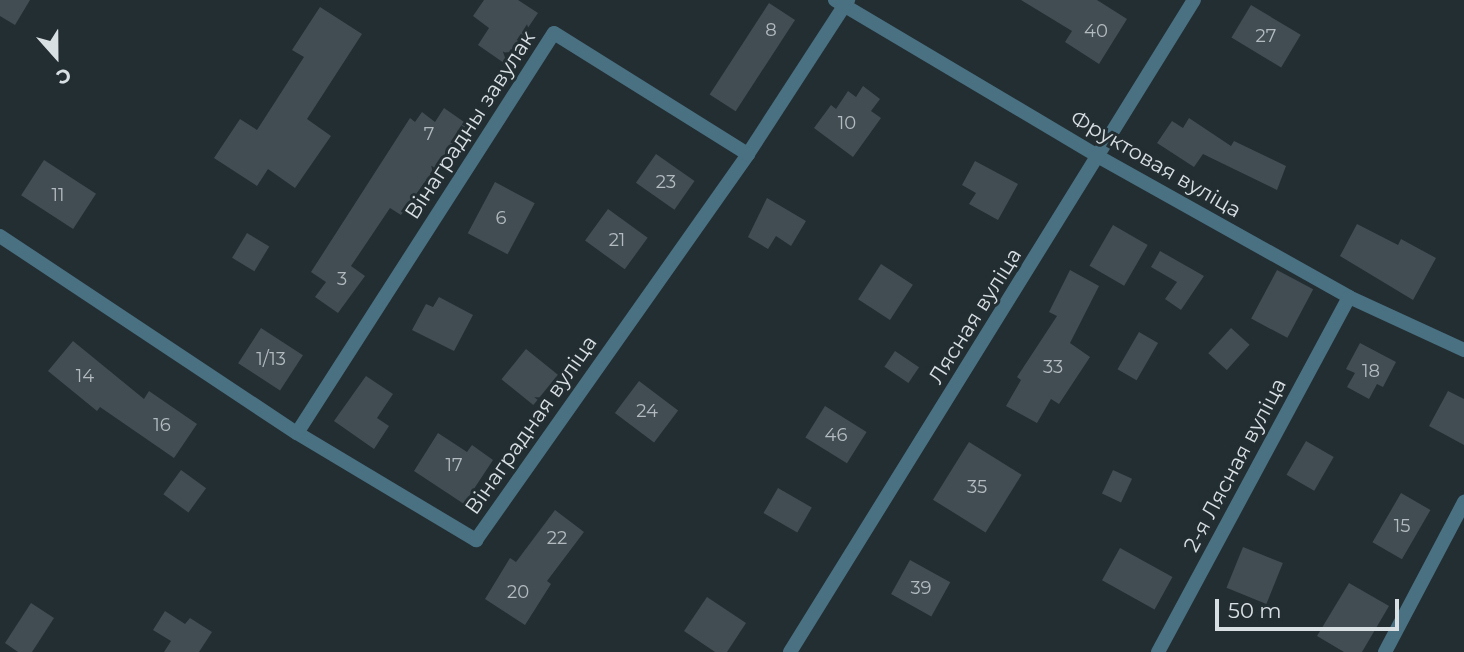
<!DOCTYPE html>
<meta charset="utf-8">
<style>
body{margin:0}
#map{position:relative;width:1464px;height:652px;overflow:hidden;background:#232e33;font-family:Montserrat,sans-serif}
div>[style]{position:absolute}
.building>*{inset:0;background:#414d52;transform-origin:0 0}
.street>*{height:14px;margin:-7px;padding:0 7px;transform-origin:7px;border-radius:7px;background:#497182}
span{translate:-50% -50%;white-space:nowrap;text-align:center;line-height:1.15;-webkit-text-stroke:6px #232e33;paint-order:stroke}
.number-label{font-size:18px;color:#b3bbc0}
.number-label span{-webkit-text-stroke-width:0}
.street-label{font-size:21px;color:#d9e0e4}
.north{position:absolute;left:21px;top:21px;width:70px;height:70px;-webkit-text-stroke:5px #232e33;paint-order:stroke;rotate:159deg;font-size:19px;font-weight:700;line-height:28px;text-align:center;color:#d9e0e4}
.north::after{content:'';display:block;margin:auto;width:24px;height:32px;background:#d9e0e4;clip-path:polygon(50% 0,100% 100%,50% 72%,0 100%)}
.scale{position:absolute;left:1215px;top:599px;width:184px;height:32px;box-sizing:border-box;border:4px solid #d9e0e4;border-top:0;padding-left:9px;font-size:21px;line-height:24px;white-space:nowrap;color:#d9e0e4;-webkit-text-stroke:5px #232e33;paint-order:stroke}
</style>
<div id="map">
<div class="building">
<div style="clip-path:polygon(0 0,30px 0,15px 25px,0 16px)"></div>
<div style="clip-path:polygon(484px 0,518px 0,538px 13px,504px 63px,478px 45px,489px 28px,473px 16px)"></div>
<div style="clip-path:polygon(1021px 0,1097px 0,1127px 19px,1099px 64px,1065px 42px,1072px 31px)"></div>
<div style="left:769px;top:3px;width:31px;height:109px;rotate:33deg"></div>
<div style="left:1251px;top:5px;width:58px;height:38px;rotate:31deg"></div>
<div style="clip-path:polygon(320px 7px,362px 34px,307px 119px,331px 136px,295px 188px,268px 169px,257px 186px,214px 158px,240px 119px,257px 130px,304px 57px,292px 50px)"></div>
<div style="clip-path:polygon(863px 86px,880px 99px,871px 111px,881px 118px,853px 157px,814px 128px,831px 105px,836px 109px,848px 91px,856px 97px)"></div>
<div style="clip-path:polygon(444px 108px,467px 124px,401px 215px,390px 208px,351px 266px,365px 276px,338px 313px,315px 297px,326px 282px,311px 272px,410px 118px,415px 122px,422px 112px,435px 122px)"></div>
<div style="clip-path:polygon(1189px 118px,1231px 146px,1234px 141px,1286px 166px,1277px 190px,1203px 154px,1194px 167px,1157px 143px,1172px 121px,1183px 128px)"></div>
<div style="left:656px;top:154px;width:47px;height:35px;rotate:35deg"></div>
<div style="left:44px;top:160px;width:62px;height:42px;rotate:33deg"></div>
<div style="clip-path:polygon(975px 161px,1018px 184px,998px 220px,969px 204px,976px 193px,962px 185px)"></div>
<div style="left:495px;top:182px;width:45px;height:58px;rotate:28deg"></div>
<div style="clip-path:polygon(767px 198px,806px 221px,791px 246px,776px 236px,768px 249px,748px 237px)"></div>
<div style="left:608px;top:209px;width:49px;height:39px;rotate:36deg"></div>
<div style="clip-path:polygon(1357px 224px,1398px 245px,1401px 239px,1436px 258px,1413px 300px,1340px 256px)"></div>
<div style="left:1113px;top:225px;width:40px;height:47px;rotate:30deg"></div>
<div style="left:247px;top:233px;width:26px;height:29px;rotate:31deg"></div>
<div style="clip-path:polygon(1160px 251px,1204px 276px,1181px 310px,1165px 299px,1177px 282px,1151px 267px)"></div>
<div style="left:881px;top:264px;width:38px;height:42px;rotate:33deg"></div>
<div style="clip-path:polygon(1070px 270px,1099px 286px,1070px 343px,1090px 357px,1059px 404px,1051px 399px,1037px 423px,1006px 406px,1021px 380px,1017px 377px,1057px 316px,1049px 312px)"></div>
<div style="left:1277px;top:270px;width:41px;height:55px;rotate:28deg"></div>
<div style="clip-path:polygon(439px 297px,473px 315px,454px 351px,412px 330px,426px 304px,433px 307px)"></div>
<div style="left:261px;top:328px;width:50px;height:42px;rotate:33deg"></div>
<div style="left:1231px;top:328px;width:25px;height:34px;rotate:42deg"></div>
<div style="left:1139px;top:332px;width:22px;height:43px;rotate:30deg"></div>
<div style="clip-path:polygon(73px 341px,144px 399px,149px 391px,197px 424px,174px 458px,100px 407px,97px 411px,48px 371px)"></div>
<div style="clip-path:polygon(1360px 343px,1396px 362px,1383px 387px,1377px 384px,1369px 399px,1347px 387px,1355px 373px,1346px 369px)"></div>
<div style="left:526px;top:349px;width:41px;height:39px;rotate:39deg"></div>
<div style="left:895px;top:351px;width:29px;height:19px;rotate:34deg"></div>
<div style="clip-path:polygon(366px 376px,393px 394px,377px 418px,389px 426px,374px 449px,334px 421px)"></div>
<div style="left:639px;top:381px;width:49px;height:40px;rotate:37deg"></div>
<div style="clip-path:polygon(1448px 391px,1464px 399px,1464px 445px,1429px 426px)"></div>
<div style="left:825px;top:406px;width:49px;height:37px;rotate:32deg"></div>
<div style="clip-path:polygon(438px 433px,467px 452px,472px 445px,493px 460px,464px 504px,414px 471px)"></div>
<div style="left:1306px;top:441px;width:32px;height:39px;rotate:30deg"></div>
<div style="left:969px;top:442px;width:62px;height:68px;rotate:32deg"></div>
<div style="left:181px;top:470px;width:31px;height:30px;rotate:36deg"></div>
<div style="left:1113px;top:470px;width:21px;height:26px;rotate:25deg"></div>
<div style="left:778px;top:488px;width:39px;height:29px;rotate:30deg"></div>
<div style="left:1401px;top:493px;width:34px;height:57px;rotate:30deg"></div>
<div style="clip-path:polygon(555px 510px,584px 532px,547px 581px,551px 584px,525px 625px,485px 599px,510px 558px,516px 562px)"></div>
<div style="left:1243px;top:547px;width:43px;height:44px;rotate:22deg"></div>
<div style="left:1120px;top:548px;width:60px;height:37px;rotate:29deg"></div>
<div style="left:910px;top:560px;width:46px;height:39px;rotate:29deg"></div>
<div style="clip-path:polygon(1349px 583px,1389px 606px,1362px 652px,1344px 652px,1317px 636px)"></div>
<div style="clip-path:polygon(707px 597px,746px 623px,727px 652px,715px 652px,684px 631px)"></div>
<div style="clip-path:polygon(31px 603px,54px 618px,32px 652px,18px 652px,5px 643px)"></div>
<div style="clip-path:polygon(165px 611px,185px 624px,190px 618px,212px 632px,199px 652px,164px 652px,171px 641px,153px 630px)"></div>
</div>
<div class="street">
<div style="left:835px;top:0;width:307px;rotate:30.7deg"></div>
<div style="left:1099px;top:157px;width:287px;rotate:29.2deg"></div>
<div style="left:1349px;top:297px;width:127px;rotate:24.7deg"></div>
<div style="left:0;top:236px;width:356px;rotate:33.6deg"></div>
<div style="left:297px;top:433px;width:209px;rotate:30.9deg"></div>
<div style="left:476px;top:540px;width:472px;rotate:-54.8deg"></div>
<div style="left:748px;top:154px;width:184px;rotate:-57deg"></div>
<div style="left:297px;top:433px;width:475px;rotate:-57.3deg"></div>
<div style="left:554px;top:33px;width:229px;rotate:32deg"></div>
<div style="left:790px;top:652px;width:767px;rotate:-58.22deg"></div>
<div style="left:1158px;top:652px;width:403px;rotate:-61.7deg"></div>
<div style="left:1385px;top:652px;width:170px;rotate:-62.2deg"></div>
</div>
<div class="number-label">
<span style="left:771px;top:30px">8</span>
<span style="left:1096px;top:31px">40</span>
<span style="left:1266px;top:36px">27</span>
<span style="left:847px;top:123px">10</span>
<span style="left:429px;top:134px">7</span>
<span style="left:666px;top:182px">23</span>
<span style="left:58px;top:195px">11</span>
<span style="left:501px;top:218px">6</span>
<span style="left:617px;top:240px">21</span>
<span style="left:342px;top:279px">3</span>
<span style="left:271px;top:359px">1/13</span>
<span style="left:1053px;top:367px">33</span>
<span style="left:1371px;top:371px">18</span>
<span style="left:85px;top:376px">14</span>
<span style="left:647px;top:411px">24</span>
<span style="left:162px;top:425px">16</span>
<span style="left:836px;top:435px">46</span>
<span style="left:454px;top:465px">17</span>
<span style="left:977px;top:487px">35</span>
<span style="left:1402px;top:526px">15</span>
<span style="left:557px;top:538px">22</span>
<span style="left:921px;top:588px">39</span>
<span style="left:518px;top:592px">20</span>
</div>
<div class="street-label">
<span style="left:470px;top:125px;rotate:-57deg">Вінаградны завулак</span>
<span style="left:1156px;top:164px;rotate:30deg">Фруктовая вуліца</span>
<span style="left:975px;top:316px;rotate:-58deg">Лясная вуліца</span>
<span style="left:531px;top:425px;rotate:-55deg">Вінаградная вуліца</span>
<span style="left:1235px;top:465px;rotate:-62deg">2-я Лясная вуліца</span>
</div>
<div class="north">С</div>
<div class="scale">50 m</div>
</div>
